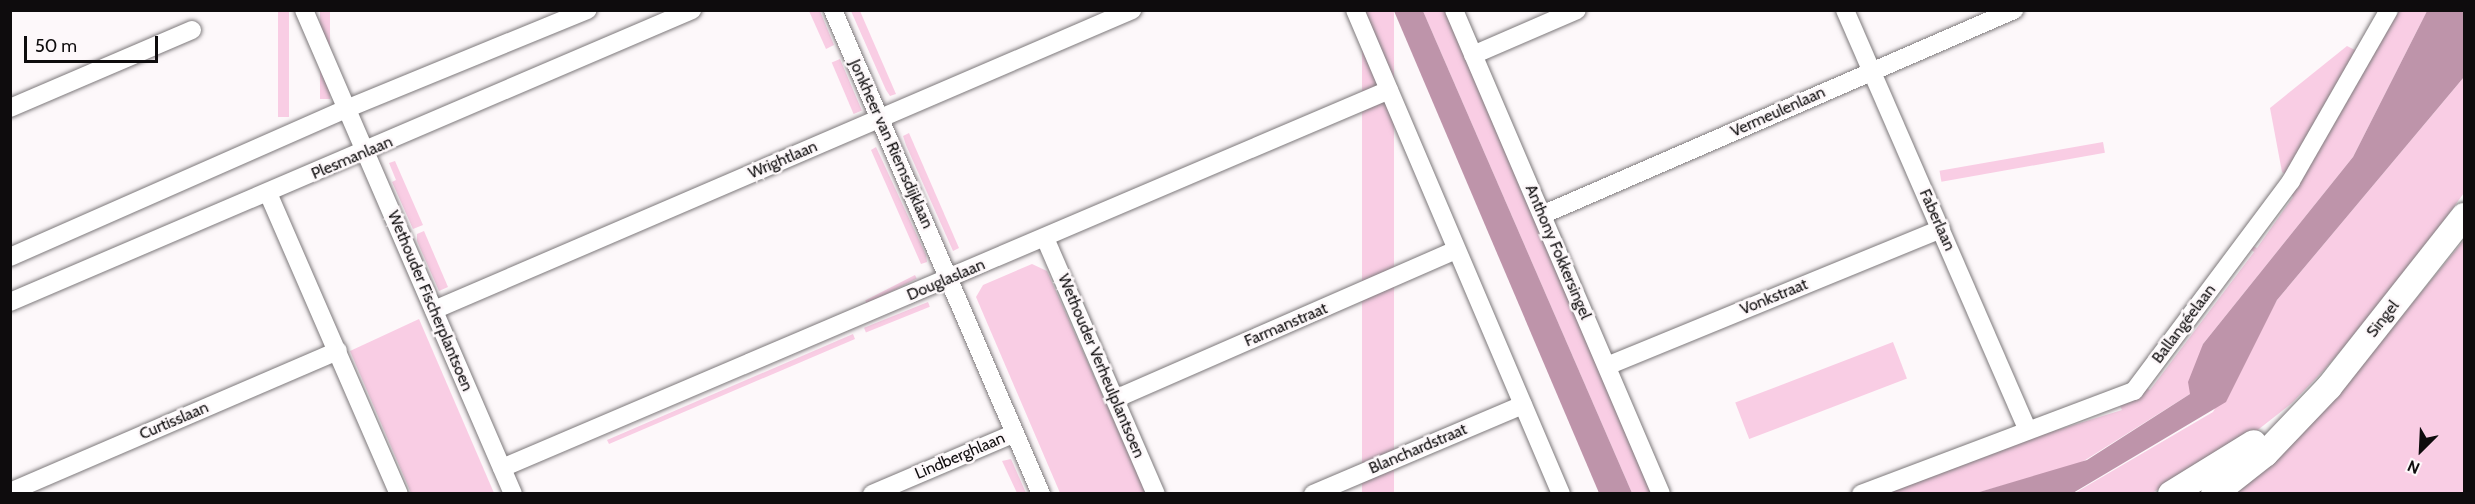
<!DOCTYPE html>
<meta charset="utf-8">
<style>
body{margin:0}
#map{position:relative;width:2475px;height:504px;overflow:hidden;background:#fdf8fa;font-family:Cabin,sans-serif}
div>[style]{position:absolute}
.green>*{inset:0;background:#f9cde4;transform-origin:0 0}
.water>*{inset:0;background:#be94aa}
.roads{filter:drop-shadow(0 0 2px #7d797b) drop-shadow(0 0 2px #7d797b)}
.street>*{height:18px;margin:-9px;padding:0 9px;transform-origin:9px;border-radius:9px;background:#fff}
.secondary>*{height:26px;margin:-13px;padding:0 13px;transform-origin:13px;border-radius:13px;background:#fff}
span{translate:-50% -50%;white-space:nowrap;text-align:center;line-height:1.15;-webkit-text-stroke:5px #fdf8fa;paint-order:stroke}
.street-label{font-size:16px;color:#0e0c0d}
.frame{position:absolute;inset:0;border:12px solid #0e0c0d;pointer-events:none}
.north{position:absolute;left:2391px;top:420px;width:60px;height:60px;-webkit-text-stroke:4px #fdf8fa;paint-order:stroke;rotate:204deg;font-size:16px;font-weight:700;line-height:24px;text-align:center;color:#0e0c0d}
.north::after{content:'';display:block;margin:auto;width:21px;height:27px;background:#0e0c0d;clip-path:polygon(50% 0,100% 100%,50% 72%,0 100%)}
.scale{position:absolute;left:24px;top:36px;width:134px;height:27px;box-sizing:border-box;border:3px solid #0e0c0d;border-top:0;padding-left:8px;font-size:18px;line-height:21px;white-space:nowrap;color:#0e0c0d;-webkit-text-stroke:4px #fdf8fa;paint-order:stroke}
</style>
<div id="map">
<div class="green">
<div style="left:278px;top:11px;width:11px;height:106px"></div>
<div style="left:320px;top:11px;width:10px;height:88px"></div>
<div style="clip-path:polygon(809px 11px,820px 11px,834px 45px,826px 49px)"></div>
<div style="clip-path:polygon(851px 11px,860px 11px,896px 94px,890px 96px,886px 90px)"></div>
<div style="left:1362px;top:11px;width:32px;height:525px"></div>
<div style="clip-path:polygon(1423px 11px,1448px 11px,1654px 493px,1632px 493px)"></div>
<div style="clip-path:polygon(2399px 11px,2427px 11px,2353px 157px,2203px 344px,2190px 394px,2079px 464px,1976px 493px,1875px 494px,1970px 457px,2122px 410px,2119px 404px,2145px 387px,2150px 390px,2254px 252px,2249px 248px,2251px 245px,2257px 248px,2293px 197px,2290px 194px)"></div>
<div style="clip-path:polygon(2347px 46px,2359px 52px,2288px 176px,2282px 172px,2270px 108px)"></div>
<div style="left:840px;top:59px;width:56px;height:9px;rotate:67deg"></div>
<div style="clip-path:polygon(2464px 77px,2464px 193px,2389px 295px,2324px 370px,2292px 403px,2250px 436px,2152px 493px,2073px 494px,2213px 412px,2277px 300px)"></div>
<div style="clip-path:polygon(909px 133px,959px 248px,953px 251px,906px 145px,903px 136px)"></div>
<div style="left:2103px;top:142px;width:11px;height:166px;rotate:80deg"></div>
<div style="clip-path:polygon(876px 147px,926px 255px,927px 262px,921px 264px,871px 150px)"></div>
<div style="clip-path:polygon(395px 161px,423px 225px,413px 229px,392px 182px,396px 180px,389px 163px)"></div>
<div style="clip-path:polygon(424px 231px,448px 287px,439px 291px,417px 241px,417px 234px)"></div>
<div style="clip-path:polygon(2464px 240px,2464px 493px,2224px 494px,2348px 382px)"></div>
<div style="clip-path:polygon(1032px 264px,1047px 271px,1146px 493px,1060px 493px,976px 297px,983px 285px)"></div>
<div style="left:915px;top:275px;width:4px;height:56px;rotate:63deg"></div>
<div style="left:928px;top:302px;width:5px;height:69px;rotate:68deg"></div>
<div style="clip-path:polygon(419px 319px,494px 493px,411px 493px,350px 351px)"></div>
<div style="clip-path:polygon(853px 334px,855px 339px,609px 444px,607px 440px)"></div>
<div style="left:1893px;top:342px;width:39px;height:169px;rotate:69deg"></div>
<div style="clip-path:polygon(1011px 459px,1026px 493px,1017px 493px,1002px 461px)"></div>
</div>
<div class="water">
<div style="clip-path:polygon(1394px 11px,1423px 11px,1632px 493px,1599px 493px)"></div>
<div style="clip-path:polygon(2427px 11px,2464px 11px,2464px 77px,2277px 300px,2226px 402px,2073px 493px,1976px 493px,2087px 460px,2190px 394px,2188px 382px,2203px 344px,2353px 157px)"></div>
</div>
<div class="roads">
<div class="street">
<div style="left:304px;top:10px;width:527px;rotate:66.64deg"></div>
<div style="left:833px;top:10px;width:527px;rotate:66.74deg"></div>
<div style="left:1355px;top:10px;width:526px;rotate:66.94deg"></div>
<div style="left:1454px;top:10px;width:526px;rotate:66.84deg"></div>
<div style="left:1845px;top:10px;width:458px;rotate:66.5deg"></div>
<div style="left:1473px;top:55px;width:113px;rotate:-23.4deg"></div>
<div style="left:10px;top:108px;width:198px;rotate:-23.2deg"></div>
<div style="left:268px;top:193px;width:328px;rotate:66.5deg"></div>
<div style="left:1542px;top:215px;width:515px;rotate:-23.48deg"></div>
<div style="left:1045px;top:238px;width:279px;rotate:66.6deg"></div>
<div style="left:10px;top:257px;width:367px;rotate:-23.8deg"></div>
<div style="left:346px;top:109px;width:261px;rotate:-22.3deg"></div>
<div style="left:10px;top:302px;width:742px;rotate:-23.18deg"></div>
<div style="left:434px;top:310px;width:760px;rotate:-23.26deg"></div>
<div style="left:1607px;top:366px;width:361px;rotate:-22.3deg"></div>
<div style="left:1115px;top:399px;width:372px;rotate:-23.6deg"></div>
<div style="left:502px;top:468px;width:964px;rotate:-23.08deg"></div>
<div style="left:10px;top:492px;width:357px;rotate:-23.3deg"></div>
<div style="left:872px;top:494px;width:155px;rotate:-23.1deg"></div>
<div style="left:1313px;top:494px;width:228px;rotate:-23deg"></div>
<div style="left:1861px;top:494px;width:292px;rotate:-20.7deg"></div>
<div style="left:2134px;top:391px;width:262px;rotate:-53.2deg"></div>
<div style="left:2291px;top:181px;width:197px;rotate:-60.2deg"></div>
</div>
<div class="secondary">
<div style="left:2171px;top:494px;width:97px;rotate:-31.6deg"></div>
<div style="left:2214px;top:494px;width:65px;rotate:-38.1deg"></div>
<div style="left:2265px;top:454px;width:93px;rotate:-46.3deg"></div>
<div style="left:2329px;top:387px;width:218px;rotate:-51.7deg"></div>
</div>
</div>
<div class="street-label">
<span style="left:1778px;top:112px;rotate:-24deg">Vermeulenlaan</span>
<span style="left:891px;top:144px;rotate:66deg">Jonkheer van Riemsdijklaan</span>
<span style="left:352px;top:158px;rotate:-23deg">Plesmanlaan</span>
<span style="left:783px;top:160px;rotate:-23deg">Wrightlaan</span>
<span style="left:1937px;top:220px;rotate:66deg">Faberlaan</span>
<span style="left:1558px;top:252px;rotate:67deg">Anthony Fokkersingel</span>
<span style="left:946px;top:280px;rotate:-23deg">Douglaslaan</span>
<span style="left:1774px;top:297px;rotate:-22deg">Vonkstraat</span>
<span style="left:430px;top:301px;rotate:67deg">Wethouder Fischerplantsoen</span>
<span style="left:2383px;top:319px;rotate:-52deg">Singel</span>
<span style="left:2184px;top:324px;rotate:-53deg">Ballangéelaan</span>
<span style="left:1286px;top:325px;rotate:-23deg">Farmanstraat</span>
<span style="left:1101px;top:366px;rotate:67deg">Wethouder Verheulplantsoen</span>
<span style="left:174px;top:421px;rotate:-23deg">Curtisslaan</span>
<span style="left:1418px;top:449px;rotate:-23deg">Blanchardstraat</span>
<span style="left:960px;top:456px;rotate:-23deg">Lindberghlaan</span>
</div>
<div class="frame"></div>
<div class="north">N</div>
<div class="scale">50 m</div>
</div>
